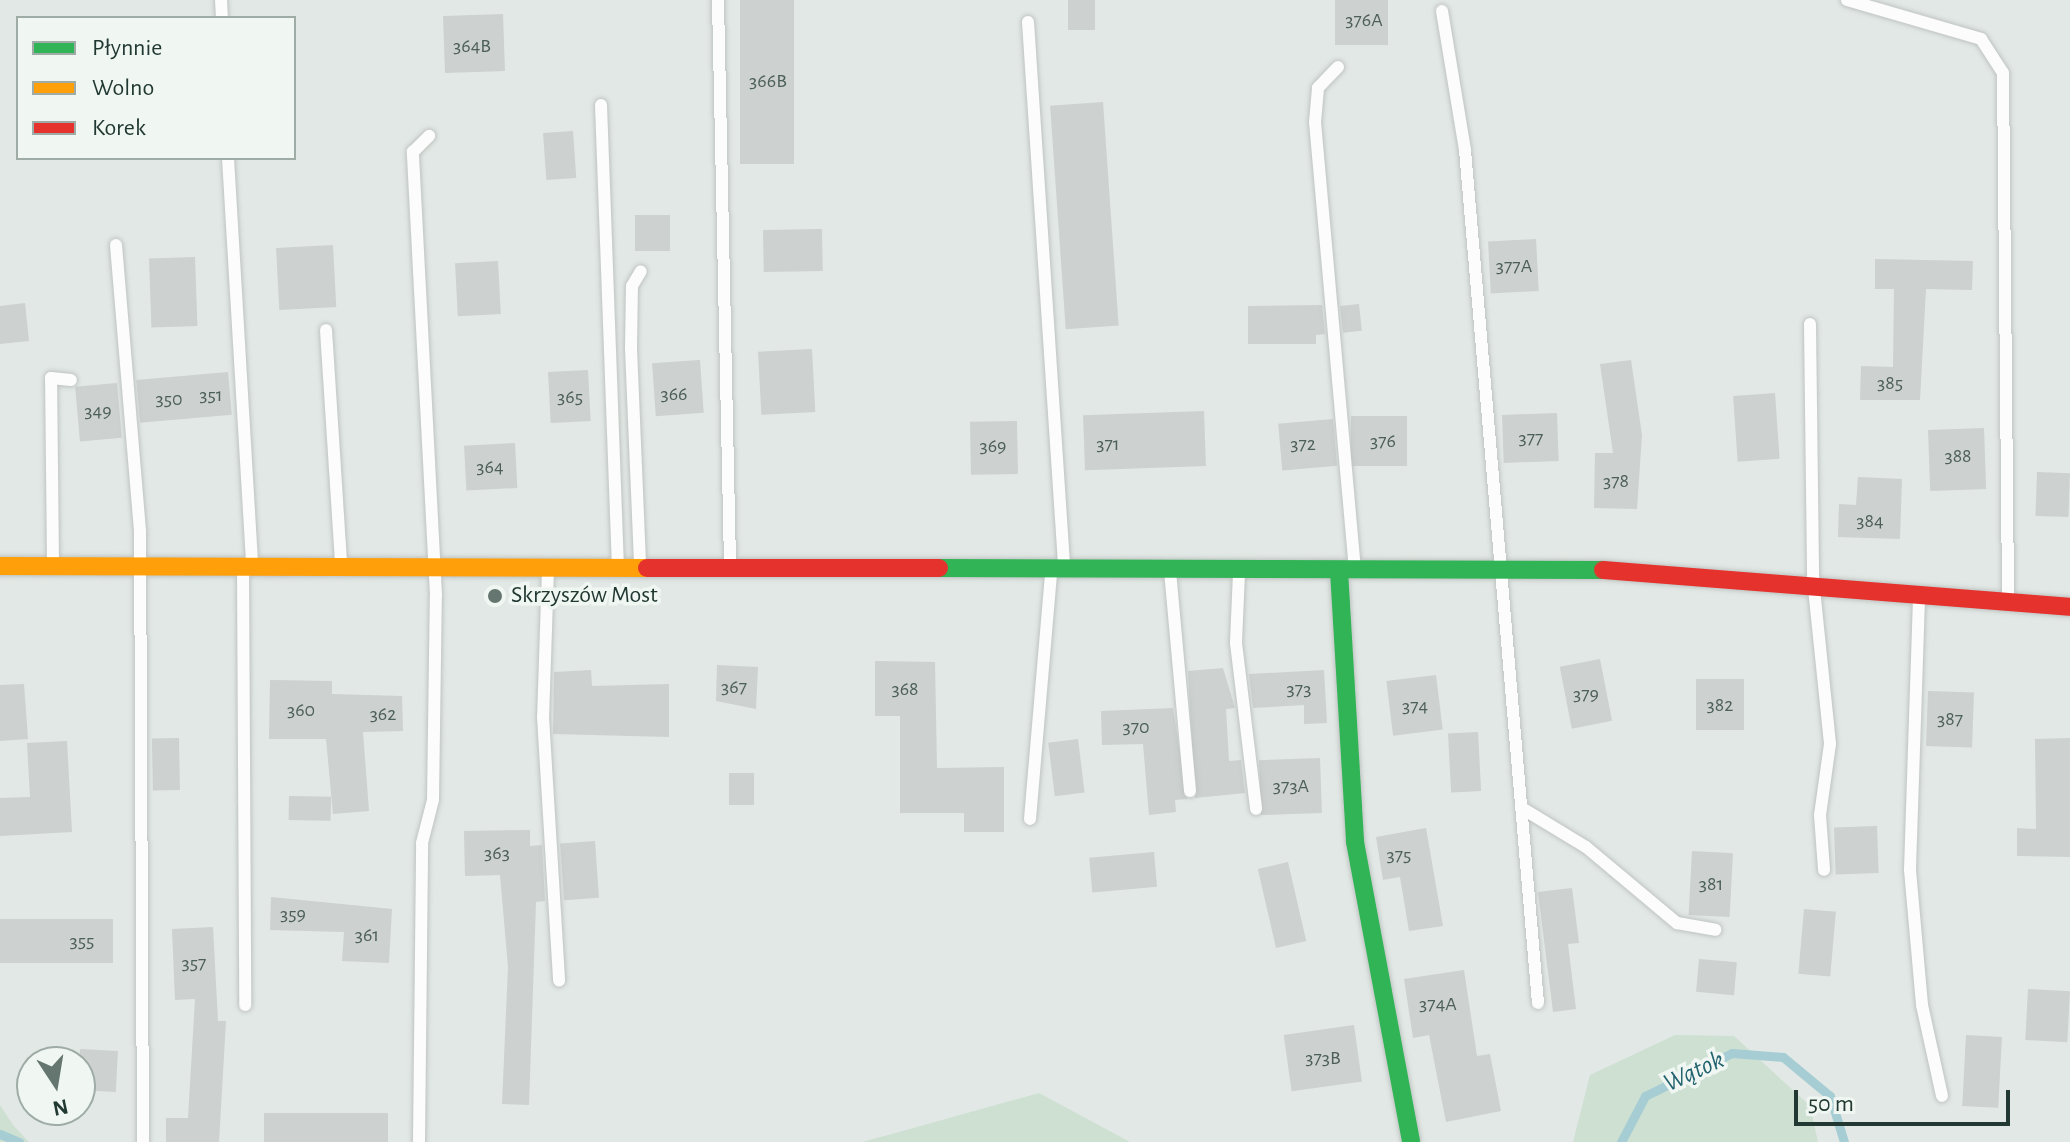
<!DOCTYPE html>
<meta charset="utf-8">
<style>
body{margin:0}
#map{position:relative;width:2070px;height:1142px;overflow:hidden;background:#e2e8e5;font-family:"Alegreya Sans",sans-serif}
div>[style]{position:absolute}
.green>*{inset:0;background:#cde0d2}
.stream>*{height:9px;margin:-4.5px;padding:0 4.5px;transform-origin:4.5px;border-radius:4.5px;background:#a6cdd3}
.building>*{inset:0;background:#cdd1cf;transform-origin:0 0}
.roads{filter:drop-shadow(0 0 2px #bfc4c2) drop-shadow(0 0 2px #bfc4c2)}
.lane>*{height:12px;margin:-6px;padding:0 6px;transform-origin:6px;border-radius:6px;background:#fbfcfb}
.fast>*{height:18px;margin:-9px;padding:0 9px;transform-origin:9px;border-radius:9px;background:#30b455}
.slow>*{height:18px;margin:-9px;padding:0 9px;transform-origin:9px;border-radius:9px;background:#ff9f0a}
.jam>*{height:18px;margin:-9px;padding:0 9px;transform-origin:9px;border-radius:9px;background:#e5322d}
.dots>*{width:22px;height:22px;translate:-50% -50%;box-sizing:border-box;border:4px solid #f0f7f3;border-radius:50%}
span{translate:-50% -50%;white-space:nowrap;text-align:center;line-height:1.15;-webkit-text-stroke:7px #f0f7f3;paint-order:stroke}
.number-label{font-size:20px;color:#4d5f5a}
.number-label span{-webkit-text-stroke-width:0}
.poi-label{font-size:24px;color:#223933}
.left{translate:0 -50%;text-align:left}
.water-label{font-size:26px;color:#22636f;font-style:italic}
.legend{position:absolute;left:16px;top:16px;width:280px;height:144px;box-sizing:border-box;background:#f0f7f3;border:2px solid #9eaba6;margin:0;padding:10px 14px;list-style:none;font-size:24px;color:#223933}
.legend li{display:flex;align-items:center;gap:16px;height:40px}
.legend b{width:40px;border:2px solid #9eaba6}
.north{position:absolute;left:16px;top:1046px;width:80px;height:80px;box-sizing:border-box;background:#f0f7f3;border:2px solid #9eaba6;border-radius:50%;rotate:168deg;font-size:22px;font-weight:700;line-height:32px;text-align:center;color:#223933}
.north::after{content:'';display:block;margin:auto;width:28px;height:36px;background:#657671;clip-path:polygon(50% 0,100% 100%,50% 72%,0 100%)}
.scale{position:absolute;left:1794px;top:1090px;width:216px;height:36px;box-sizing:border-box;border:4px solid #223933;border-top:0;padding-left:10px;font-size:24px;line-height:28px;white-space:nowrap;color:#223933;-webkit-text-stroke:6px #f0f7f3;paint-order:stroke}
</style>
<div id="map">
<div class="green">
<div style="clip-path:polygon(1675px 1035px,1734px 1036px,1810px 1106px,1818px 1142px,1573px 1142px,1590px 1075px)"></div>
<div style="clip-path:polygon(1039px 1093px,1130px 1142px,862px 1142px,899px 1132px)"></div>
<div style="clip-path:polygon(0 1105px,13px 1125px,29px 1142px,0 1142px)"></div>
</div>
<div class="stream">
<div style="left:0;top:1134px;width:21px;rotate:23deg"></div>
<div style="left:1621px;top:1142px;width:52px;rotate:-62.4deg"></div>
<div style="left:1645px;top:1096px;width:97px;rotate:-26.3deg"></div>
<div style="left:1732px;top:1053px;width:51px;rotate:4.5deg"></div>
<div style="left:1783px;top:1057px;width:61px;rotate:39.7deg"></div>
<div style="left:1830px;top:1096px;width:48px;rotate:73.1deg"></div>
</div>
<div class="building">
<div style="left:740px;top:0;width:54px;height:164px"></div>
<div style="left:1068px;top:0;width:27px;height:30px"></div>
<div style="left:1335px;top:0;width:53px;height:45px"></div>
<div style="left:503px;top:14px;width:57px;height:60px;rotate:88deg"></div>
<div style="left:1103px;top:102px;width:224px;height:53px;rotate:86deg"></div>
<div style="left:573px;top:131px;width:47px;height:30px;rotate:86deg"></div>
<div style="left:635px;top:215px;width:35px;height:36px"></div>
<div style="left:822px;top:229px;width:42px;height:59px;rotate:89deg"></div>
<div style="left:1536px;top:239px;width:52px;height:48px;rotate:87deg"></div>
<div style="left:333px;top:245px;width:62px;height:57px;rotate:87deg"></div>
<div style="left:195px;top:257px;width:69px;height:46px;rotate:88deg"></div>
<div style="clip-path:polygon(1875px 259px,1973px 261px,1972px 290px,1926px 289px,1920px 400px,1860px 400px,1861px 366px,1893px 367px,1894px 289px,1875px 289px)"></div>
<div style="left:498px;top:261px;width:53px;height:43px;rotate:87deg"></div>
<div style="clip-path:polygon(25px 303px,29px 341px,0 344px,0 306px)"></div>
<div style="left:1359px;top:304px;width:27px;height:19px;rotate:84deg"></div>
<div style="clip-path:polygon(1322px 305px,1325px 334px,1316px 335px,1316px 344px,1248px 344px,1248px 306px)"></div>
<div style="left:812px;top:349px;width:63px;height:54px;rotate:87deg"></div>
<div style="left:700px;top:360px;width:53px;height:48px;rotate:86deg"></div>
<div style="clip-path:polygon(1631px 360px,1642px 435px,1637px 509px,1594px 508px,1595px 453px,1613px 453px,1600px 364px)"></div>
<div style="left:588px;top:370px;width:51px;height:40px;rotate:87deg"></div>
<div style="left:228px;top:372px;width:43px;height:92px;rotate:85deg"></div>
<div style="left:117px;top:383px;width:55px;height:42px;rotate:85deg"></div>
<div style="left:1775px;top:393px;width:66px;height:42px;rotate:86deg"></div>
<div style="left:1204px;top:411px;width:55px;height:121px;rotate:88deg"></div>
<div style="left:1557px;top:413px;width:48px;height:55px;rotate:88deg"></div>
<div style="left:1407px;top:416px;width:50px;height:56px;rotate:90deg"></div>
<div style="left:1333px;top:419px;width:47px;height:55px;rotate:85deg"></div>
<div style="left:1017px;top:421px;width:53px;height:47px;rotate:89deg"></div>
<div style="left:1984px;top:428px;width:61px;height:56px;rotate:88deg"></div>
<div style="left:515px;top:443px;width:45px;height:51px;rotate:87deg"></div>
<div style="left:2037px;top:472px;width:33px;height:44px;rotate:2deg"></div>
<div style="clip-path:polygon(1858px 477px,1902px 479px,1900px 539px,1838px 537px,1839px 504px,1856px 505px)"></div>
<div style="left:1600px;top:659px;width:63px;height:41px;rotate:79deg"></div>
<div style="clip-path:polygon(875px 661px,935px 662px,937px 768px,1004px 767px,1004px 832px,964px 832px,964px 813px,900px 813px,900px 716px,875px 716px)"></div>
<div style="clip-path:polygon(717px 665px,758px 667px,756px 709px,716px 701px)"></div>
<div style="clip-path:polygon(1223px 668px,1235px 708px,1226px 709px,1229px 761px,1241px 760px,1245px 793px,1195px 798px,1188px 671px)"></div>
<div style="clip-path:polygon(591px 670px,592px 686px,669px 684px,669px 737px,553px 734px,554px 672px)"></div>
<div style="clip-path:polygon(1324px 670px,1327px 723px,1304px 724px,1304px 705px,1253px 708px,1249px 674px)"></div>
<div style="left:1436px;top:675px;width:55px;height:50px;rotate:83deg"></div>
<div style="left:1696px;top:679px;width:48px;height:51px"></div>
<div style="clip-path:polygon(270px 680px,332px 681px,332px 694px,402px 696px,403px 731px,363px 732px,369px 811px,333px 814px,326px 739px,269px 739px)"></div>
<div style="clip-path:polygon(24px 684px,28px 739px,0 741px,0 685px)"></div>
<div style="left:1928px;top:691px;width:46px;height:55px;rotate:2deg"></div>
<div style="clip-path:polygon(1173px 708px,1187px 799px,1175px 800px,1176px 812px,1149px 815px,1143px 744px,1102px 745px,1101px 711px)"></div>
<div style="left:1478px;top:732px;width:59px;height:30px;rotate:87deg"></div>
<div style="left:179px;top:738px;width:52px;height:27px;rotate:89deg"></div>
<div style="clip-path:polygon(2070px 738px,2070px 857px,2017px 856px,2017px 828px,2036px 829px,2035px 739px)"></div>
<div style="left:1078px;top:739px;width:54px;height:30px;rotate:83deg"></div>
<div style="clip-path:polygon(67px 741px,72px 832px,0 836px,0 798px,30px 797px,27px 743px)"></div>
<div style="left:1320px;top:758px;width:55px;height:61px;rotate:88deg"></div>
<div style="left:729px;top:773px;width:25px;height:32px"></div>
<div style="left:289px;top:796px;width:42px;height:24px;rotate:1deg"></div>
<div style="left:1877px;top:826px;width:47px;height:43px;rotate:88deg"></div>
<div style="clip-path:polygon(1426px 828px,1443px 926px,1409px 931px,1400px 877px,1383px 880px,1376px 837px)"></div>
<div style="clip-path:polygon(530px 830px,530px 846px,542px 845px,545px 901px,536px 902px,529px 1105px,502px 1104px,508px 967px,500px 875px,465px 876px,464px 831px)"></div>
<div style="left:595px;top:841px;width:57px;height:35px;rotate:86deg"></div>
<div style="left:1692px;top:851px;width:41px;height:64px;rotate:3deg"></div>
<div style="left:1154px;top:852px;width:35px;height:65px;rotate:85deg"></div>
<div style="left:1288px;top:862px;width:81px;height:31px;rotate:77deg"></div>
<div style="clip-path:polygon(1572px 888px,1579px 943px,1568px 944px,1576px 1009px,1553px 1012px,1538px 892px)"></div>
<div style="clip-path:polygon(271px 897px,392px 909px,389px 963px,342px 961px,344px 932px,270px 930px)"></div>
<div style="left:1804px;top:909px;width:32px;height:65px;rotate:5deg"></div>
<div style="left:113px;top:919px;width:44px;height:113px;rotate:90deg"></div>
<div style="clip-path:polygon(213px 927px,218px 1021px,226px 1021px,219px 1142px,166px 1142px,166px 1118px,188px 1118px,195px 999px,175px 1000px,172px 929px)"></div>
<div style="left:1699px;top:959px;width:38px;height:33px;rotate:5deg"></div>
<div style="clip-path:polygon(1464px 970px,1477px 1056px,1490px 1054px,1501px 1111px,1446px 1122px,1429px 1035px,1413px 1038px,1404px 979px)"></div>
<div style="left:2028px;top:989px;width:42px;height:51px;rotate:3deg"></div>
<div style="left:1354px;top:1025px;width:57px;height:71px;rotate:82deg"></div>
<div style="left:1966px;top:1035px;width:36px;height:71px;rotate:3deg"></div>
<div style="left:80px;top:1049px;width:38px;height:41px;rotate:3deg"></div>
<div style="left:264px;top:1113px;width:124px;height:29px"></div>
</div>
<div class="roads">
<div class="lane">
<div style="left:221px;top:0;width:18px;rotate:87deg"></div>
<div style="left:718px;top:0;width:565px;rotate:88.78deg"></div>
<div style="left:1847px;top:0;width:140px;rotate:16.2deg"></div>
<div style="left:1981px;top:39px;width:40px;rotate:57.1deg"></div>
<div style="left:2003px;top:73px;width:523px;rotate:89.45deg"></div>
<div style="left:1442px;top:11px;width:141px;rotate:80.6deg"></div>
<div style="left:1465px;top:150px;width:856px;rotate:85.11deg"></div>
<div style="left:1028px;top:22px;width:543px;rotate:86.2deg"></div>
<div style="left:1338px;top:67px;width:29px;rotate:134deg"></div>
<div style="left:1318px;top:88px;width:34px;rotate:95deg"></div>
<div style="left:1315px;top:122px;width:448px;rotate:84.9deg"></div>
<div style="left:601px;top:105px;width:458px;rotate:87.9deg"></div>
<div style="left:228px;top:158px;width:405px;rotate:86.6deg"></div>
<div style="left:116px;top:245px;width:287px;rotate:85.2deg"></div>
<div style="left:140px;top:531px;width:611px;rotate:89.72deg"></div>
<div style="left:1810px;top:324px;width:255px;rotate:89.3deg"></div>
<div style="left:1813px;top:579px;width:166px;rotate:84.1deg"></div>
<div style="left:1830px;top:744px;width:72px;rotate:98deg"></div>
<div style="left:1820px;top:815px;width:55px;rotate:85.8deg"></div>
<div style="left:326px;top:330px;width:233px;rotate:86.3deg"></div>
<div style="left:53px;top:563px;width:185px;rotate:-90.6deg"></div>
<div style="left:51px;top:378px;width:20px;rotate:6deg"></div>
<div style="left:640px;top:563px;width:215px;rotate:-92.4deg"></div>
<div style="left:631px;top:348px;width:62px;rotate:-89.1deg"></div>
<div style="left:632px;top:286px;width:17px;rotate:-59deg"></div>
<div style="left:243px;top:568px;width:437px;rotate:89.7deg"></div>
<div style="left:548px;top:569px;width:148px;rotate:91.9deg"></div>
<div style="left:543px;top:717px;width:264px;rotate:86.5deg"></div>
<div style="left:1170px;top:571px;width:221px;rotate:84.8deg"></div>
<div style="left:1239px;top:573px;width:70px;rotate:92.5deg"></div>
<div style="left:1236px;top:643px;width:167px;rotate:83.1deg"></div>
<div style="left:1919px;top:598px;width:272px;rotate:91.9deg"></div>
<div style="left:1910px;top:870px;width:136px;rotate:84.9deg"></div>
<div style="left:1922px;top:1005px;width:93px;rotate:77.6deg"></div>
<div style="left:1525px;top:810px;width:71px;rotate:31.2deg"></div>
<div style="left:1586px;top:847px;width:119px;rotate:39.9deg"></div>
<div style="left:1677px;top:923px;width:39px;rotate:10deg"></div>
<div style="left:1030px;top:819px;width:248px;rotate:-85.1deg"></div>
<div style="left:419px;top:1142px;width:299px;rotate:-89.4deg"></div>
<div style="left:422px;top:843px;width:44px;rotate:-75.7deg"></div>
<div style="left:433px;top:800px;width:205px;rotate:-89.2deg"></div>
<div style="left:436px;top:595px;width:444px;rotate:-93deg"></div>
<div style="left:413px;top:152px;width:23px;rotate:-45deg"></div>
</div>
<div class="fast">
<div style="left:939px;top:568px;width:664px;rotate:0.17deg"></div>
<div style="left:1339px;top:571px;width:271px;rotate:86.6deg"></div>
<div style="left:1355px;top:842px;width:305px;rotate:79.4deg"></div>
</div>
<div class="slow">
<div style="left:0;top:566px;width:647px;rotate:0.18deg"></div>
</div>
<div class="jam">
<div style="left:647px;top:568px;width:292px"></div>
<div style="left:1603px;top:570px;width:468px;rotate:4.5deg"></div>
</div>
</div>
<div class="dots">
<div style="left:495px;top:596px;background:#657671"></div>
</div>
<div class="number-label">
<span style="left:1364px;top:20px">376A</span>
<span style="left:472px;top:46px">364B</span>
<span style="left:768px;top:81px">366B</span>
<span style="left:1514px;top:266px">377A</span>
<span style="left:1890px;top:383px">385</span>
<span style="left:674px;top:394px">366</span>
<span style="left:211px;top:395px">351</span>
<span style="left:570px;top:397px">365</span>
<span style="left:169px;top:399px">350</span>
<span style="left:98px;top:411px">349</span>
<span style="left:1531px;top:438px">377</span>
<span style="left:1383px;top:441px">376</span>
<span style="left:1108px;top:444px">371</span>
<span style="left:1303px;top:444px">372</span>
<span style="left:993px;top:446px">369</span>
<span style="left:1958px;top:456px">388</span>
<span style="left:490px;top:467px">364</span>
<span style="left:1616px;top:481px">378</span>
<span style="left:1870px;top:521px">384</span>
<span style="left:734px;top:687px">367</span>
<span style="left:905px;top:689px">368</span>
<span style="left:1299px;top:689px">373</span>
<span style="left:1586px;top:694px">379</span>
<span style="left:1720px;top:705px">382</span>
<span style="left:1415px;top:706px">374</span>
<span style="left:301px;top:710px">360</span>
<span style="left:383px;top:714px">362</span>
<span style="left:1950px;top:719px">387</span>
<span style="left:1136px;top:727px">370</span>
<span style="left:1291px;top:786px">373A</span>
<span style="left:497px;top:853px">363</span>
<span style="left:1399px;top:855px">375</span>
<span style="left:1711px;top:884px">381</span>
<span style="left:293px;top:914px">359</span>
<span style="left:367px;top:935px">361</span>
<span style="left:82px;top:941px">355</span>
<span style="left:194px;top:963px">357</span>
<span style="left:1438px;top:1004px">374A</span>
<span style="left:1323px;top:1058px">373B</span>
</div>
<div class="poi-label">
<span class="left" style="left:511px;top:596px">Skrzyszów Most</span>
</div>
<div class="water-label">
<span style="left:1694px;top:1072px;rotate:-25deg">Wątok</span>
</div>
<ul class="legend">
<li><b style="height:10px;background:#30b455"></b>Płynnie</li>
<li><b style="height:10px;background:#ff9f0a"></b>Wolno</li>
<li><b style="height:10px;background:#e5322d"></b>Korek</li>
</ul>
<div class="north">N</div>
<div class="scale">50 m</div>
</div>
